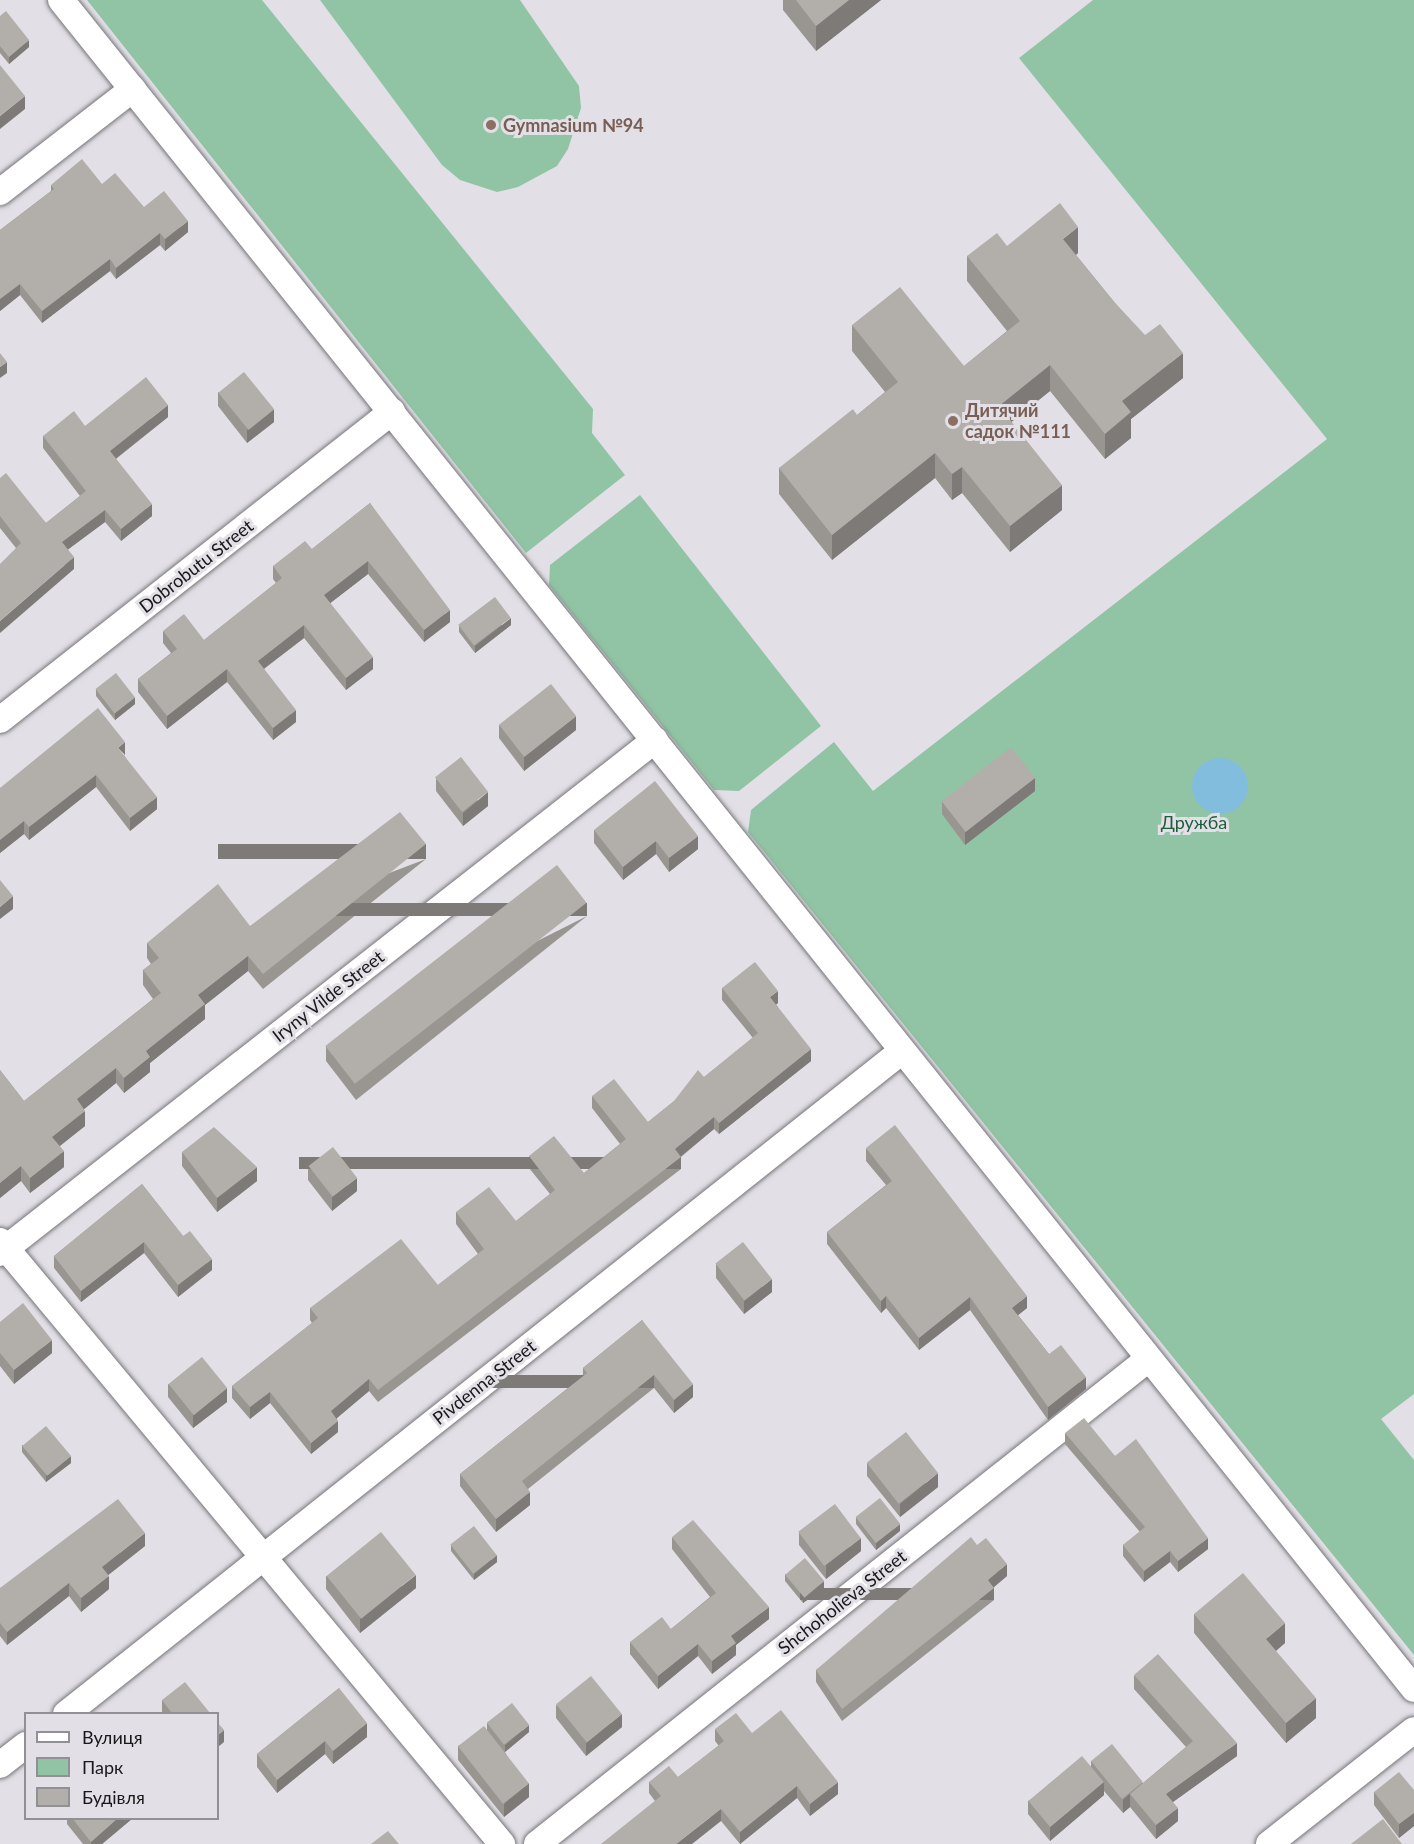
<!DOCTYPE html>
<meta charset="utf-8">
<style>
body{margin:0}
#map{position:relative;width:1414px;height:1844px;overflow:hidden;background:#e2e0e6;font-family:Lato,sans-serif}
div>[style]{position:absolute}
.green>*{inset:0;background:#91c4a5}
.water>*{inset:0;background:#83bdde}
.round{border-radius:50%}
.roads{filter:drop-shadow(0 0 2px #76757a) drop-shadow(0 0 2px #76757a)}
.minor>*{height:26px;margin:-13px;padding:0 13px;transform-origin:13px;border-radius:13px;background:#fff}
.wall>*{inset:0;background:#999692}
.shaded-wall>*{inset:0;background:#7d7a77;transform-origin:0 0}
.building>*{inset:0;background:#b2aeaa;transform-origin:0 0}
.dots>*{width:16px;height:16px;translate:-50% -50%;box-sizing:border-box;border:3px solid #e2e0e6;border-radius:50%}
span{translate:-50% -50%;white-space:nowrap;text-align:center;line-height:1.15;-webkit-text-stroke:6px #e2e0e6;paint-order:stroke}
.education-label{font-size:18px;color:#785e54;font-weight:700}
.left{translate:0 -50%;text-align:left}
.street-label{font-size:18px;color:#181719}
.park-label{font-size:18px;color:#1c5d3c}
.legend{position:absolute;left:24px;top:1712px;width:195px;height:108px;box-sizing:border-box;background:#e2e0e6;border:2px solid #919094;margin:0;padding:8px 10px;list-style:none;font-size:18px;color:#181719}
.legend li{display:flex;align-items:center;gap:12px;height:30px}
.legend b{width:30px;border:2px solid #919094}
</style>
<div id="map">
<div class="green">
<div style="clip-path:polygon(87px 0,262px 0,593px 409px,592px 433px,625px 475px,526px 553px)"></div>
<div style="clip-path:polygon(320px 0,520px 0,579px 86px,581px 108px,568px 149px,557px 166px,518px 187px,497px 192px,460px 180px,442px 165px)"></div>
<div style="clip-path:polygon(1093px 0,1414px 0,1414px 1394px,1381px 1419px,1414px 1460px,1414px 1655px,748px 832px,751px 810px,834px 742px,873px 791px,1327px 439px,1019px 58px)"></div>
<div style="clip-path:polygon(640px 495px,821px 726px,739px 791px,714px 790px,549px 585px,550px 565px)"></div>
</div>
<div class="water">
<div class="round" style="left:1192px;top:758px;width:56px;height:56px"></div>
</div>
<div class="roads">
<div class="minor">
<div style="left:61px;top:0;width:2164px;rotate:51.3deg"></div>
<div style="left:0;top:192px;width:168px;rotate:-37.8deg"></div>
<div style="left:0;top:720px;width:499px;rotate:-38.2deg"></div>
<div style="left:0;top:1241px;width:785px;rotate:50.22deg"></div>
<div style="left:0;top:1253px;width:832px;rotate:-38.07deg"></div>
<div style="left:66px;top:1714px;width:1067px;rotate:-38.42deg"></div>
<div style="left:0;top:1765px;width:33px;rotate:-38deg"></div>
<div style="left:537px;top:1844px;width:779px;rotate:-38.43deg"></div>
<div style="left:1269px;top:1844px;width:184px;rotate:-38.2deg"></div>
</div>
</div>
<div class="wall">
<div style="clip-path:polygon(783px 0,881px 0,816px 51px,783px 10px)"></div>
<div style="clip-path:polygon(0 16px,29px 47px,9px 64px,0 53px)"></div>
<div style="clip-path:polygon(102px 184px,188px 232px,165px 251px,160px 245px,116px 279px,110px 271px,42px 323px,20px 295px,0 311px,0 230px,51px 191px,51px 185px)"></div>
<div style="clip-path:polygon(1007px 246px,1078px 253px,1076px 255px,1115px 303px,1183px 378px,1131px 419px,1131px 438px,1105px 459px,1050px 391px,1011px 422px,1062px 510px,1010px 552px,962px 493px,952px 500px,935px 478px,832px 560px,779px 494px,779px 468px,857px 415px,885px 392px,852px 351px,852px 325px,964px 366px,1007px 331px,967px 281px,967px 256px)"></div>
<div style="clip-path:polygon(218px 392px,274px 422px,247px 443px,218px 406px)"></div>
<div style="clip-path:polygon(168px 417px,116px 459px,152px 516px,121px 541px,105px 522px,68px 549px,74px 569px,16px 548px,0 528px,0 478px,46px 523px,80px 496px,43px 448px,43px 436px,85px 426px)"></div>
<div style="clip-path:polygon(370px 503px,450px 622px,424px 642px,368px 574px,330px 603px,373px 669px,346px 690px,304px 638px,264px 669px,296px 722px,273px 740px,227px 682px,167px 729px,138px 692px,138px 679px,171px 653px,163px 643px,163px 631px,204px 640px,276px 583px,273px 579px,273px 566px,312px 549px)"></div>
<div style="clip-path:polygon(511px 625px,475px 653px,459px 632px,459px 626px)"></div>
<div style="clip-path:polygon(96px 689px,135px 704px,115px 720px,96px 696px)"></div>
<div style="clip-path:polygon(499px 725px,576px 730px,524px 771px,499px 738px)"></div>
<div style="clip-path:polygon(124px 755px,157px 809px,130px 831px,96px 787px,29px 840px,24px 834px,0 853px,0 788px)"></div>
<div style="clip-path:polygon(436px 778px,488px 806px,463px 826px,436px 791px)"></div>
<div style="clip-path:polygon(1035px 791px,965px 845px,942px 814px,942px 801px)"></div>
<div style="clip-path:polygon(594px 830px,698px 849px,669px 872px,656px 854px,623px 880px,594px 843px)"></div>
<div style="clip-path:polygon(426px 859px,263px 989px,248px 971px,205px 1005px,205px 1019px,150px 1063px,150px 1072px,124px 1093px,116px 1083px,84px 1109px,85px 1126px,60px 1146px,64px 1167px,30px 1193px,21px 1181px,0 1198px,0 1070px,24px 1101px,153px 999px,143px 985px,143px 970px,151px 964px,147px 958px,147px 943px,250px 926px)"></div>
<div style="clip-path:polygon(587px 916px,356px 1100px,326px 1061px,326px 1047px)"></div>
<div style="clip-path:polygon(722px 988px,778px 1003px,776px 1004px,811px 1061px,719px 1134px,714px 1129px,681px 1157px,681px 1169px,378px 1402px,369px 1391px,337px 1418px,338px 1432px,311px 1454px,270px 1403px,250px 1419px,232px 1398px,232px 1386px,312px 1323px,310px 1320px,310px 1308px,438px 1285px,478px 1254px,456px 1224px,456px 1212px,516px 1221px,550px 1194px,529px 1168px,529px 1156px,584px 1173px,620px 1144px,592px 1108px,592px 1096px,648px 1122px,753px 1038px,722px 1000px)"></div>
<div style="clip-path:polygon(866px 1148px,1027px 1308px,1018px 1315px,1049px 1354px,1086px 1389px,1048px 1420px,970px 1310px,919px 1350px,886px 1308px,881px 1313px,827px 1244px,827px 1232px,886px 1185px,866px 1161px)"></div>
<div style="clip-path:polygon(182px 1152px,257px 1181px,217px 1212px,182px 1166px)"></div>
<div style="clip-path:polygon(308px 1166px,357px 1191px,332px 1211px,308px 1180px)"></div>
<div style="clip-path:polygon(142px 1184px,183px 1236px,212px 1270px,178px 1297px,144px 1253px,81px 1302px,54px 1268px,54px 1256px)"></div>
<div style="clip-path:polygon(716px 1264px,772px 1292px,744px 1314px,716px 1278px)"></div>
<div style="clip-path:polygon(642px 1320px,693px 1397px,674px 1413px,654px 1388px,528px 1489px,530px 1505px,496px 1532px,460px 1486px,460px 1474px,583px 1376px,583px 1368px)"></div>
<div style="clip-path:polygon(0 1322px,52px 1353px,14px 1384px,0 1366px)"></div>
<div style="clip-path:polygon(168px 1384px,227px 1402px,193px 1428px,168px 1397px)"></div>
<div style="clip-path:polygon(1065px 1433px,1115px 1456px,1208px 1549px,1178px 1572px,1170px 1562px,1144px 1582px,1123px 1556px,1123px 1545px,1140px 1532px,1065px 1444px)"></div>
<div style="clip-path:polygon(22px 1445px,71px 1463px,46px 1482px,22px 1452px)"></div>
<div style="clip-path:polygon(867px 1463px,938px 1487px,900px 1517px,867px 1476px)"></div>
<div style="clip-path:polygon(856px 1517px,900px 1531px,876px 1550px,856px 1524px)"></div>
<div style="clip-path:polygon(799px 1532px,861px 1551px,826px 1579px,799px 1545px)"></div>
<div style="clip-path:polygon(672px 1537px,769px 1619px,736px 1645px,736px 1655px,712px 1674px,698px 1656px,658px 1689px,630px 1654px,630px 1642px,671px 1629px,710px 1597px,672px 1549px)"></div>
<div style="clip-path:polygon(451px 1545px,497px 1562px,474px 1580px,451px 1551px)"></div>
<div style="clip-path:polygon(977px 1545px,1007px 1576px,994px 1587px,994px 1600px,842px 1721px,816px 1682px,816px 1670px)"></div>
<div style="clip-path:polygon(145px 1546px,108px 1575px,109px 1589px,81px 1612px,69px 1596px,7px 1645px,0 1636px,0 1588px)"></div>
<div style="clip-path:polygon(785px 1574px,824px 1588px,803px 1603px,785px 1581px)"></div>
<div style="clip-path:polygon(326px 1576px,416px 1588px,360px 1633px,326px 1589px)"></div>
<div style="clip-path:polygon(1194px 1614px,1285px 1643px,1276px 1651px,1316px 1718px,1286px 1743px,1194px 1633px)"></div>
<div style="clip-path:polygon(1134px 1675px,1237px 1756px,1173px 1802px,1178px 1821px,1156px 1839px,1130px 1807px,1123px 1813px,1104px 1791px,1104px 1795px,1050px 1841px,1028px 1814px,1028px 1801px,1091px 1766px,1091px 1761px,1143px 1783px,1186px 1747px,1134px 1689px)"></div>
<div style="clip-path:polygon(339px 1688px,367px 1737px,333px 1764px,325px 1754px,277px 1793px,257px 1767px,257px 1754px)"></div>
<div style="clip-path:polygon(162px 1700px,210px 1713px,163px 1713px,162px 1712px)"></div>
<div style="clip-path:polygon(556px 1705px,622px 1727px,586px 1756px,556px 1718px)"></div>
<div style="clip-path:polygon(487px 1723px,529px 1732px,505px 1752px,529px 1797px,504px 1817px,458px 1760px,458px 1746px,487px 1730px)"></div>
<div style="clip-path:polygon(715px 1729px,752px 1733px,838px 1794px,810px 1816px,797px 1798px,740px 1844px,721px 1821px,655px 1801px,649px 1793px,649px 1782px,678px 1777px,719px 1746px,715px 1741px)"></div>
<div style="clip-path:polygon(1414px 1790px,1414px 1826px,1399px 1838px,1374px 1805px,1374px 1792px)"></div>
<div style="clip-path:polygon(67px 1818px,133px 1818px,102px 1844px,83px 1844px,67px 1824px)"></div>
</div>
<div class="shaded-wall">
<div style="clip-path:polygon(849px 0,881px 0,816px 51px,816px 26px)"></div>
<div style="clip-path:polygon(29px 40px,29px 47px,9px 64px,9px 57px)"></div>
<div style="clip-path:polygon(25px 96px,25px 109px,0 129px,0 116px)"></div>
<div style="clip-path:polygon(188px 221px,188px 232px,165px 251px,165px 239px)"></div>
<div style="clip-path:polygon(1078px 227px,1078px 253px,1063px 265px,1063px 239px)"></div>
<div style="clip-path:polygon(160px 233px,160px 245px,116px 279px,116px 268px)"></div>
<div style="clip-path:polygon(110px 259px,110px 271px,42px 323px,42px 311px)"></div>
<div style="clip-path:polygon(20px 284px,20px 295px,0 311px,0 299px)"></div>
<div style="clip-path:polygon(1183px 353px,1183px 378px,1131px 419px,1131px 438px,1105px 459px,1105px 434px,1122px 401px)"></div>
<div style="clip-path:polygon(7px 362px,7px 373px,0 378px,0 367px)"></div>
<div style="clip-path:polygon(1050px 365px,1050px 391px,999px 432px,999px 406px)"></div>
<div style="clip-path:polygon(168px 405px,168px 417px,110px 463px,110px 451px)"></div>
<div style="clip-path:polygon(274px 409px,274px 422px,247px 443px,247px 430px)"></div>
<div style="clip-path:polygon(935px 453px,935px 478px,832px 560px,832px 535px)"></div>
<div style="clip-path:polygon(962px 467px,962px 493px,952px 500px,952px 474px)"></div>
<div style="clip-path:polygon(1062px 485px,1062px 510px,1010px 552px,1010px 526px)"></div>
<div style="clip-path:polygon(152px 504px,152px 516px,121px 541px,121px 529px)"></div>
<div style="clip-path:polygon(105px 510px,105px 522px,62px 554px,62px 542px)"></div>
<div style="clip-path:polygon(74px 557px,74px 569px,0 633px,0 621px)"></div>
<div style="clip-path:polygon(368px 561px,368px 574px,324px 608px,324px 595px)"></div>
<div style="clip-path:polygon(450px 610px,450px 622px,424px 642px,424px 630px)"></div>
<div style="clip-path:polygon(511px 618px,511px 625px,475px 653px,475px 646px)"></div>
<div style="clip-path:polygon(304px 625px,304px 638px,258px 673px,258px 661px)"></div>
<div style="clip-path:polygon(373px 657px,373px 669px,346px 690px,346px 678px)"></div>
<div style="clip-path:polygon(227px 669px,227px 682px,167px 729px,167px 716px)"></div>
<div style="clip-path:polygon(135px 697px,135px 704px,115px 720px,115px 713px)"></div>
<div style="clip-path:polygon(296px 710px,296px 722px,273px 740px,273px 728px)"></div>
<div style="clip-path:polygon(576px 716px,576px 730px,524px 771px,524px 757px)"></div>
<div style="clip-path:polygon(125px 742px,125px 755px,118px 748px)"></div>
<div style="clip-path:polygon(96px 775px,96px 787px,29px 840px,29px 827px)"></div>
<div style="clip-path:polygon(1035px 778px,1035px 791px,965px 845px,965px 832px)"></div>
<div style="clip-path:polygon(488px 792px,488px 806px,463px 826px,463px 813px)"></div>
<div style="clip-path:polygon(157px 797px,157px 809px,130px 831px,130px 818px)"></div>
<div style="clip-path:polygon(24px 821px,24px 834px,0 853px,0 840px)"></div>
<div style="clip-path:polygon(698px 836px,698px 849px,669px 872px,669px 858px)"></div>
<div style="clip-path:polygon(656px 841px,656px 854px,623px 880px,623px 867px)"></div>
<div style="left:426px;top:844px;width:15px;height:208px;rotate:90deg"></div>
<div style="clip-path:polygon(13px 896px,13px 909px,0 919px,0 907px)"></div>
<div style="left:587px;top:903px;width:13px;height:295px;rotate:90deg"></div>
<div style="clip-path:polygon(248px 956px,248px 971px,205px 1005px,205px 1019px,150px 1063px,150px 1072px,124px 1093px,124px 1078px,146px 1051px,198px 995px)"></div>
<div style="clip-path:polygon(778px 991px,778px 1003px,770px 1009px,770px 997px)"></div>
<div style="clip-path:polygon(811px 1049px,811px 1061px,719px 1134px,719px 1123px)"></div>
<div style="clip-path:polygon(116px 1068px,116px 1083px,77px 1115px,77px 1099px)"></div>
<div style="clip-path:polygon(85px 1111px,85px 1126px,52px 1152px,52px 1137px)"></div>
<div style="clip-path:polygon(714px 1117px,714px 1129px,675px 1161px,675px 1149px)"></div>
<div style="clip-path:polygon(64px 1151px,64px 1167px,30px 1193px,30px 1178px)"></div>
<div style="left:681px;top:1157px;width:12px;height:382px;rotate:90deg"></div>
<div style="clip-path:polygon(21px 1166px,21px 1181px,0 1198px,0 1183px)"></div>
<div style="clip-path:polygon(257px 1167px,257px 1181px,217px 1212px,217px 1198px)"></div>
<div style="clip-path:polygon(357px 1178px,357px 1191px,332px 1211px,332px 1197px)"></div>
<div style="clip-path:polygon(144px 1242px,144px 1253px,81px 1302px,81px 1291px)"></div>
<div style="clip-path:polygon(212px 1259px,212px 1270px,178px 1297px,178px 1285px)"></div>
<div style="clip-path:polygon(772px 1279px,772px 1292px,744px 1314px,744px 1301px)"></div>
<div style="clip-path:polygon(886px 1296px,886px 1308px,881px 1313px,881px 1301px)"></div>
<div style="clip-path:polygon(1027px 1296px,1027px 1308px,1012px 1320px,1012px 1308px)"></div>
<div style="clip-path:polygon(970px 1297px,970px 1310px,919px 1350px,919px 1338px)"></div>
<div style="clip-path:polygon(52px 1340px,52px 1353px,14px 1384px,14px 1370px)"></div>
<div style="left:654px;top:1375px;width:13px;height:169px;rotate:90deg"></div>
<div style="clip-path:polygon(1086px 1377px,1086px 1389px,1048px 1420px,1048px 1407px)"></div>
<div style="clip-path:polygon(369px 1379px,369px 1391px,331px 1423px,331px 1411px)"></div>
<div style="clip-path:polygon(693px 1384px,693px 1397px,674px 1413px,674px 1400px)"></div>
<div style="clip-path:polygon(227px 1388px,227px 1402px,193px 1428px,193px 1415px)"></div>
<div style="clip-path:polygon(270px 1392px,270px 1403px,250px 1419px,250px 1407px)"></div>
<div style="clip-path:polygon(338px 1421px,338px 1432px,311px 1454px,311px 1443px)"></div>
<div style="clip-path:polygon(71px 1456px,71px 1463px,46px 1482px,46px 1476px)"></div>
<div style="clip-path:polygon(938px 1473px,938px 1487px,900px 1517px,900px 1504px)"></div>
<div style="clip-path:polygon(530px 1492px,530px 1505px,496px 1532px,496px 1519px)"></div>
<div style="clip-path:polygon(900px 1524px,900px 1531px,876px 1550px,876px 1543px)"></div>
<div style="clip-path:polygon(145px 1533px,145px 1546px,102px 1580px,102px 1567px)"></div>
<div style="clip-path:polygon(861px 1538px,861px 1551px,826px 1579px,826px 1565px)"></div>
<div style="clip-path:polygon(1208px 1538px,1208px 1549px,1178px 1572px,1178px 1561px)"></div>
<div style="clip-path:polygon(1170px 1551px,1170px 1562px,1144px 1582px,1144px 1571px)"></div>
<div style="clip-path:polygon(497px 1555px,497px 1562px,474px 1580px,474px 1574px)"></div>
<div style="clip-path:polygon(1007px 1564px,1007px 1576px,988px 1592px,988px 1580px)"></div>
<div style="clip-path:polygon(416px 1575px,416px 1588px,360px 1633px,360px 1619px)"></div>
<div style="clip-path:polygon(109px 1576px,109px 1589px,81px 1612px,81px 1598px)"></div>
<div style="clip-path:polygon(824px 1581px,824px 1588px,803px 1603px,803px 1597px)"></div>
<div style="clip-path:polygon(69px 1583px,69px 1596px,7px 1645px,7px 1632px)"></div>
<div style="left:994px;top:1588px;width:12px;height:194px;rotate:90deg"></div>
<div style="clip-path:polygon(769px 1607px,769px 1619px,736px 1645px,736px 1655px,712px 1674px,712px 1661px,731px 1636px)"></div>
<div style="clip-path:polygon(1285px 1623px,1285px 1643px,1266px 1659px,1266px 1639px)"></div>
<div style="clip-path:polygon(698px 1644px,698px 1656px,658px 1689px,658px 1676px)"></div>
<div style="clip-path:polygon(1316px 1698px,1316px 1718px,1286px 1743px,1286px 1723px)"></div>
<div style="clip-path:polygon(622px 1714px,622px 1727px,586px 1756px,586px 1743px)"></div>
<div style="clip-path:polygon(367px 1723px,367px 1737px,333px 1764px,333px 1751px)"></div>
<div style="clip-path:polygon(529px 1725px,529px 1732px,505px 1752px,505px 1745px)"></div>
<div style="clip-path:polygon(224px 1730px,224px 1742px,218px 1747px,218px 1735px)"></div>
<div style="clip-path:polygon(325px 1741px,325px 1754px,277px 1793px,277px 1780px)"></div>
<div style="clip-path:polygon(1237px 1743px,1237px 1756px,1166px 1807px,1166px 1794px)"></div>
<div style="clip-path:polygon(838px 1782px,838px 1794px,810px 1816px,810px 1804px)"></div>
<div style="clip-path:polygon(1104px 1782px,1104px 1795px,1050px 1841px,1050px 1827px)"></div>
<div style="clip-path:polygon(1143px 1782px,1130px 1794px,1130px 1807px,1123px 1813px,1123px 1800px)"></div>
<div style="clip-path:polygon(529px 1783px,529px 1797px,504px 1817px,504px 1804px)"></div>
<div style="clip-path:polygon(797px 1786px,797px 1798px,740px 1844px,740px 1832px)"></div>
<div style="clip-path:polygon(1178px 1808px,1178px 1821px,1156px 1839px,1156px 1825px)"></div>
<div style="clip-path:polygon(721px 1809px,721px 1821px,692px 1844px,676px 1844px)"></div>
<div style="clip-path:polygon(1414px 1813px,1414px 1826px,1399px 1838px,1399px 1824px)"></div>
<div style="clip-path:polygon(118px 1818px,133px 1818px,102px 1844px,91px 1844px,91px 1842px)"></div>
</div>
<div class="building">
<div style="clip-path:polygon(796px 0,849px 0,816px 26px)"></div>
<div style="clip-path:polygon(6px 11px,29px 40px,9px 57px,0 46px,0 16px)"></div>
<div style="clip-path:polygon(0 65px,25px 96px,0 116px)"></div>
<div style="clip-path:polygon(82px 159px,102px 184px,115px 173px,144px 207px,164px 191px,188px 221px,165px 239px,160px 233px,116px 268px,110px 259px,42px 311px,20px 284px,0 299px,0 230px,54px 189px,51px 185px)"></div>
<div style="clip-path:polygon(1060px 203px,1078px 227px,1063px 239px,1115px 303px,1145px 335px,1160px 324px,1183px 353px,1122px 401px,1131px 412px,1105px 434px,1050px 365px,999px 406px,1062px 485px,1010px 526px,962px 467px,952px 474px,935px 453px,832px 535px,779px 468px,853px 409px,857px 415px,898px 382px,852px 325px,900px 287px,964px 366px,1020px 321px,967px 256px,997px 233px,1007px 246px)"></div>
<div style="clip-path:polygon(0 353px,7px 362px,0 367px)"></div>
<div style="left:244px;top:372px;width:48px;height:33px;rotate:51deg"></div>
<div style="clip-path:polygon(146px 377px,168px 405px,110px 451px,152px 504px,121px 529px,105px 510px,62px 542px,74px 557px,0 621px,0 564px,21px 543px,0 516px,0 478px,6px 473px,46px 523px,86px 491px,43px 436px,74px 411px,85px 426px)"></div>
<div style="clip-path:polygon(370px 503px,450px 610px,424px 630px,368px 561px,324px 595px,373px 657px,346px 678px,304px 625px,258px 661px,296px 710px,273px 728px,227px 669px,167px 716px,138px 679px,177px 649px,163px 631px,184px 614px,204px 640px,282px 578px,273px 566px,305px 541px,312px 549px)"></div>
<div style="left:495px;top:597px;width:26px;height:46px;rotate:53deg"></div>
<div style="left:116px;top:673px;width:31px;height:26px;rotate:52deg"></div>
<div style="left:551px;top:684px;width:41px;height:66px;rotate:52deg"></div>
<div style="clip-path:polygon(98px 708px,125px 742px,118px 748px,157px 797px,130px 818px,96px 775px,29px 827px,24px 821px,0 840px,0 788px)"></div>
<div style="left:1011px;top:747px;width:39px;height:88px;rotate:52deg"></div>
<div style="left:461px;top:757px;width:44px;height:33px;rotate:52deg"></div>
<div style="clip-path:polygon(655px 781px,698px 836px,669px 858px,656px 841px,623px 867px,594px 830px)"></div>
<div style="clip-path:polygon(400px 812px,426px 844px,263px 974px,248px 956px,198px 995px,205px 1004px,146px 1051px,150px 1057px,124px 1078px,116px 1068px,77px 1099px,85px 1111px,52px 1137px,64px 1151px,30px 1178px,21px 1166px,0 1183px,0 1070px,24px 1101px,161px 993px,143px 970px,159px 958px,147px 943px,218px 884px,250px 926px)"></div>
<div style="left:557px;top:865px;width:48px;height:294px;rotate:52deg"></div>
<div style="clip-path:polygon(0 880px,13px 896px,0 907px)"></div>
<div style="clip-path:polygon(755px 962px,778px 991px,770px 997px,811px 1049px,719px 1123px,714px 1117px,675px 1149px,681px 1157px,378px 1390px,369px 1379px,331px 1411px,338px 1421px,311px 1443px,270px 1392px,250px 1407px,232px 1386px,318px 1318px,310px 1308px,401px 1239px,438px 1285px,484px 1249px,456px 1212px,489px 1187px,516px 1221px,555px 1190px,529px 1156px,554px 1136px,584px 1173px,626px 1139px,592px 1096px,614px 1079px,648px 1122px,674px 1101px,698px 1070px,704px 1077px,758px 1033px,722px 988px)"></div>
<div style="clip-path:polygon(895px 1125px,1027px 1296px,1012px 1308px,1049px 1354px,1061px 1345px,1086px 1377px,1048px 1407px,970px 1297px,919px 1338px,886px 1296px,881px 1301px,827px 1232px,892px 1181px,866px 1148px)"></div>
<div style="clip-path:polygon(214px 1127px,257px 1167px,217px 1198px,182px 1152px)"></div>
<div style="left:333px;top:1147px;width:39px;height:31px;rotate:52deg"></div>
<div style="clip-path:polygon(142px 1184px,183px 1236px,190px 1231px,212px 1259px,178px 1285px,144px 1242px,81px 1291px,54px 1256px)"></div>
<div style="left:743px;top:1242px;width:47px;height:35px;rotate:52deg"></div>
<div style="clip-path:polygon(23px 1303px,52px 1340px,14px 1370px,0 1353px,0 1322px)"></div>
<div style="clip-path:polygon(642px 1320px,693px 1384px,674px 1400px,654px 1375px,522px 1481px,530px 1492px,496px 1519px,460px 1474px,587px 1373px,583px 1368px)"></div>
<div style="left:202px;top:1357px;width:40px;height:43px;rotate:51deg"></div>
<div style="clip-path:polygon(1084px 1418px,1115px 1456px,1136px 1439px,1208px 1538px,1178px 1561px,1170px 1551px,1144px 1571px,1123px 1545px,1145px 1527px,1065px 1433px)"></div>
<div style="left:46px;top:1426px;width:39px;height:31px;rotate:50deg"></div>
<div style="left:906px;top:1432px;width:52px;height:50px;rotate:52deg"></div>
<div style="left:880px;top:1498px;width:33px;height:31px;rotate:52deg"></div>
<div style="clip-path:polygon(118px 1499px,145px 1533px,102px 1567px,109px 1576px,81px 1598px,69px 1583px,7px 1632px,0 1623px,0 1588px)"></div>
<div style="left:835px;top:1504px;width:43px;height:46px;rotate:53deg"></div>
<div style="clip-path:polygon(693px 1520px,769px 1607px,731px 1636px,736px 1643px,712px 1661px,698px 1644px,658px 1676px,630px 1642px,662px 1617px,671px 1629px,716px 1593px,672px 1537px)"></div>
<div style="left:474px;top:1526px;width:37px;height:30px;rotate:52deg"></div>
<div style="left:381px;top:1532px;width:55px;height:70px;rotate:51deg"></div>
<div style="clip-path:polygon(971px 1537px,977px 1545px,986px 1538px,1007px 1564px,988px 1580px,994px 1588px,842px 1709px,816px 1670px)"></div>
<div style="left:805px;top:1558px;width:30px;height:26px;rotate:50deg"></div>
<div style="clip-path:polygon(1243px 1573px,1285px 1623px,1266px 1639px,1316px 1698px,1286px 1723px,1194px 1614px)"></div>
<div style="clip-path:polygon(1158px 1654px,1237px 1743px,1166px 1794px,1178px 1808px,1156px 1825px,1130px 1794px,1193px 1741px,1134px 1675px)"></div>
<div style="left:591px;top:1676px;width:49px;height:45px;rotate:51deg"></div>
<div style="clip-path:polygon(185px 1682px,210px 1713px,169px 1713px,171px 1712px,162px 1700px)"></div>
<div style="clip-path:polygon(339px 1688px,367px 1723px,333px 1751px,325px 1741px,277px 1780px,257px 1754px)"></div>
<div style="left:512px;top:1703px;width:28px;height:32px;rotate:52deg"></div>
<div style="clip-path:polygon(781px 1710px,838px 1782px,810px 1804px,797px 1786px,740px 1832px,721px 1809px,676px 1844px,601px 1844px,661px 1796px,649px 1782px,669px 1766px,678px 1777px,724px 1741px,715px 1729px,736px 1713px,752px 1733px)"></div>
<div style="clip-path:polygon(218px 1723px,224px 1730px,218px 1735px)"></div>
<div style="left:484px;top:1726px;width:73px;height:33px;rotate:52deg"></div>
<div style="left:1112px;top:1744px;width:49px;height:27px;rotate:51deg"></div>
<div style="left:1082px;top:1756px;width:34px;height:70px;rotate:50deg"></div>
<div style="clip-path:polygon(1399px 1772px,1414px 1790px,1414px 1813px,1399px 1824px,1374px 1792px)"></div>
<div style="clip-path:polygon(72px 1818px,118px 1818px,91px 1842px)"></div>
<div style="clip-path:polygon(1383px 1819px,1402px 1844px,1351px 1844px)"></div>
<div style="clip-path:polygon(388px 1831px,399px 1844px,371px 1844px)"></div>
</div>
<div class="dots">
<div style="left:491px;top:125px;background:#8d6e63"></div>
<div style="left:953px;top:421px;background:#8d6e63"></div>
</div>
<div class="education-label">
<span class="left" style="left:503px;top:125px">Gymnasium №94</span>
<span class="left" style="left:965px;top:421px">Дитячий<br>садок №111</span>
</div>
<div class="street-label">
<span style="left:196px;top:566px;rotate:-38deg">Dobrobutu Street</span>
<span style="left:328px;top:996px;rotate:-38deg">Iryny Vilde Street</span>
<span style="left:484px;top:1382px;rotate:-38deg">Pivdenna Street</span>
<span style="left:842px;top:1602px;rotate:-38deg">Shchoholieva Street</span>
</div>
<div class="park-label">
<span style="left:1194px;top:822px">Дружба</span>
</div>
<ul class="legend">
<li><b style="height:8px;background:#fff"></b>Вулиця</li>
<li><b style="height:16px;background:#91c4a5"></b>Парк</li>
<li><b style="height:16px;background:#b2aeaa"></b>Будівля</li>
</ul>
</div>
